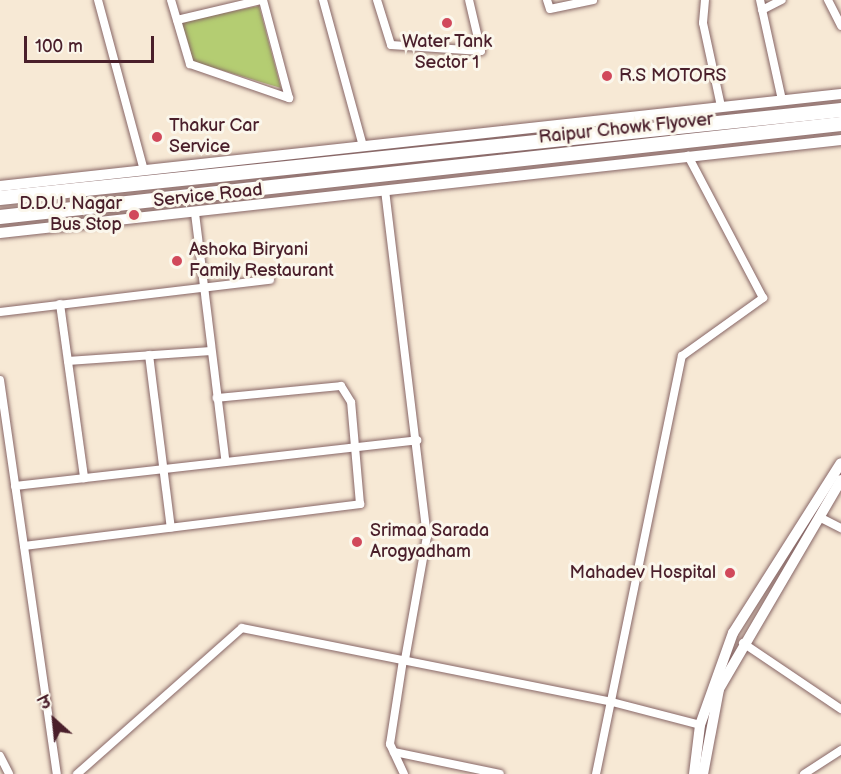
<!DOCTYPE html>
<meta charset="utf-8">
<style>
body{margin:0}
#map{position:relative;width:841px;height:774px;overflow:hidden;background:#f7e9d5;font-family:"Balsamiq Sans","Playpen Sans Deva",sans-serif}
div>[style]{position:absolute}
.green>*{inset:0;background:#b4cd72}
.roads{filter:drop-shadow(0 0 2px #876666) drop-shadow(0 0 2px #876666)}
.street>*{height:8px;margin:-4px;padding:0 4px;transform-origin:4px;border-radius:4px;background:#fff}
.secondary>*{height:10px;margin:-5px;padding:0 5px;transform-origin:5px;border-radius:5px;background:#fff}
.highway>*{height:14px;margin:-7px;padding:0 7px;transform-origin:7px;border-radius:7px;background:#fff}
.dots>*{width:16px;height:16px;translate:-50% -50%;box-sizing:border-box;border:3px solid #fbf7ec;border-radius:50%}
span{translate:-50% -50%;white-space:nowrap;text-align:center;line-height:1.15;-webkit-text-stroke:6px #fbf7ec;paint-order:stroke}
.poi-label{font-size:18px;color:#4a1f2b}
.left{translate:0 -50%;text-align:left}
.right{translate:-100% -50%;text-align:right}
.street-label{font-size:18px;color:#4a1f2b}
.north{position:absolute;left:24px;top:690px;width:60px;height:60px;-webkit-text-stroke:4px #fbf7ec;paint-order:stroke;rotate:333deg;font-size:16px;font-weight:700;line-height:24px;text-align:center;color:#4a1f2b}
.north::after{content:'';display:block;margin:auto;width:21px;height:27px;background:#4a1f2b;clip-path:polygon(50% 0,100% 100%,50% 72%,0 100%)}
.scale{position:absolute;left:24px;top:36px;width:130px;height:27px;box-sizing:border-box;border:3px solid #4a1f2b;border-top:0;padding-left:8px;font-size:18px;line-height:21px;white-space:nowrap;color:#4a1f2b;-webkit-text-stroke:4px #fbf7ec;paint-order:stroke}
</style>
<div id="map">
<div class="green">
<div style="clip-path:polygon(259px 6px,281px 88px,191px 61px,180px 22px)"></div>
</div>
<div class="roads">
<div class="street">
<div style="left:98px;top:0;width:176px;rotate:74.9deg"></div>
<div style="left:171px;top:0;width:67px;rotate:73.5deg"></div>
<div style="left:190px;top:64px;width:105px;rotate:19deg"></div>
<div style="left:289px;top:98px;width:101px;rotate:-104.9deg"></div>
<div style="left:323px;top:0;width:151px;rotate:74.7deg"></div>
<div style="left:377px;top:0;width:47px;rotate:72.7deg"></div>
<div style="left:391px;top:45px;width:90px;rotate:3.8deg"></div>
<div style="left:481px;top:51px;width:52px;rotate:-103.2deg"></div>
<div style="left:547px;top:0;width:9px;rotate:72deg"></div>
<div style="left:550px;top:9px;width:44px;rotate:-11.8deg"></div>
<div style="left:705px;top:0;width:23px;rotate:95deg"></div>
<div style="left:703px;top:23px;width:85px;rotate:77.8deg"></div>
<div style="left:760px;top:0;width:102px;rotate:77.6deg"></div>
<div style="left:828px;top:0;width:29px;rotate:63deg"></div>
<div style="left:762px;top:10px;width:22px;rotate:-27deg"></div>
<div style="left:177px;top:20px;width:86px;rotate:-13.4deg"></div>
<div style="left:385px;top:190px;width:349px;rotate:83.1deg"></div>
<div style="left:427px;top:536px;width:126px;rotate:100.1deg"></div>
<div style="left:195px;top:213px;width:248px;rotate:83deg"></div>
<div style="left:60px;top:304px;width:176px;rotate:82.1deg"></div>
<div style="left:0;top:312px;width:272px;rotate:-6.8deg"></div>
<div style="left:149px;top:355px;width:174px;rotate:82.8deg"></div>
<div style="left:68px;top:361px;width:143px;rotate:-4deg"></div>
<div style="left:0;top:380px;width:398px;rotate:81.8deg"></div>
<div style="left:15px;top:486px;width:405px;rotate:-6.5deg"></div>
<div style="left:819px;top:517px;width:25px;rotate:27deg"></div>
<div style="left:24px;top:546px;width:339px;rotate:-7.1deg"></div>
<div style="left:360px;top:504px;width:102px;rotate:-95deg"></div>
<div style="left:351px;top:402px;width:19px;rotate:-122deg"></div>
<div style="left:341px;top:386px;width:125px;rotate:174.5deg"></div>
<div style="left:743px;top:643px;width:118px;rotate:34deg"></div>
<div style="left:403px;top:660px;width:85px;rotate:98.8deg"></div>
<div style="left:390px;top:744px;width:33px;rotate:65deg"></div>
<div style="left:394px;top:752px;width:108px;rotate:11.7deg"></div>
<div style="left:0;top:756px;width:20px;rotate:63deg"></div>
<div style="left:77px;top:774px;width:220px;rotate:-41.5deg"></div>
<div style="left:242px;top:628px;width:377px;rotate:11.3deg"></div>
<div style="left:612px;top:702px;width:91px;rotate:14.6deg"></div>
<div style="left:596px;top:774px;width:427px;rotate:-78.4deg"></div>
<div style="left:682px;top:356px;width:100px;rotate:-35.6deg"></div>
<div style="left:763px;top:298px;width:161px;rotate:-117.8deg"></div>
<div style="left:804px;top:774px;width:44px;rotate:-33deg"></div>
</div>
<div class="secondary">
<div style="left:0;top:186px;width:846px;rotate:-6.24deg"></div>
<div style="left:0;top:233px;width:846px;rotate:-6.31deg"></div>
<div style="left:694px;top:774px;width:49px;rotate:-83deg"></div>
<div style="left:700px;top:725px;width:98px;rotate:-70.3deg"></div>
<div style="left:733px;top:633px;width:201px;rotate:-57.6deg"></div>
<div style="left:703px;top:774px;width:86px;rotate:-79.3deg"></div>
<div style="left:719px;top:689px;width:242px;rotate:-59.7deg"></div>
</div>
<div class="highway">
<div style="left:0;top:198px;width:846px;rotate:-5.97deg"></div>
<div style="left:0;top:217px;width:846px;rotate:-6.31deg"></div>
</div>
</div>
<div class="dots">
<div style="left:447px;top:23px;background:#d1495b"></div>
<div style="left:607px;top:76px;background:#d1495b"></div>
<div style="left:157px;top:137px;background:#d1495b"></div>
<div style="left:134px;top:215px;background:#d1495b"></div>
<div style="left:177px;top:261px;background:#d1495b"></div>
<div style="left:357px;top:542px;background:#d1495b"></div>
<div style="left:730px;top:573px;background:#d1495b"></div>
</div>
<div class="poi-label">
<span style="left:447px;top:53px">Water Tank<br>Sector 1</span>
<span class="left" style="left:619px;top:76px">R.S MOTORS</span>
<span class="left" style="left:169px;top:137px">Thakur Car<br>Service</span>
<span class="right" style="left:122px;top:215px">D.D.U. Nagar<br>Bus Stop</span>
<span class="left" style="left:189px;top:261px">Ashoka Biryani<br>Family Restaurant</span>
<span class="left" style="left:370px;top:542px">Srimaa Sarada<br>Arogyadham</span>
<span class="right" style="left:716px;top:573px">Mahadev Hospital</span>
</div>
<div class="street-label">
<span style="left:626px;top:129px;rotate:-6deg">Raipur Chowk Flyover</span>
<span style="left:208px;top:196px;rotate:-6deg">Service Road</span>
</div>
<div class="north">उ</div>
<div class="scale">100 m</div>
</div>
